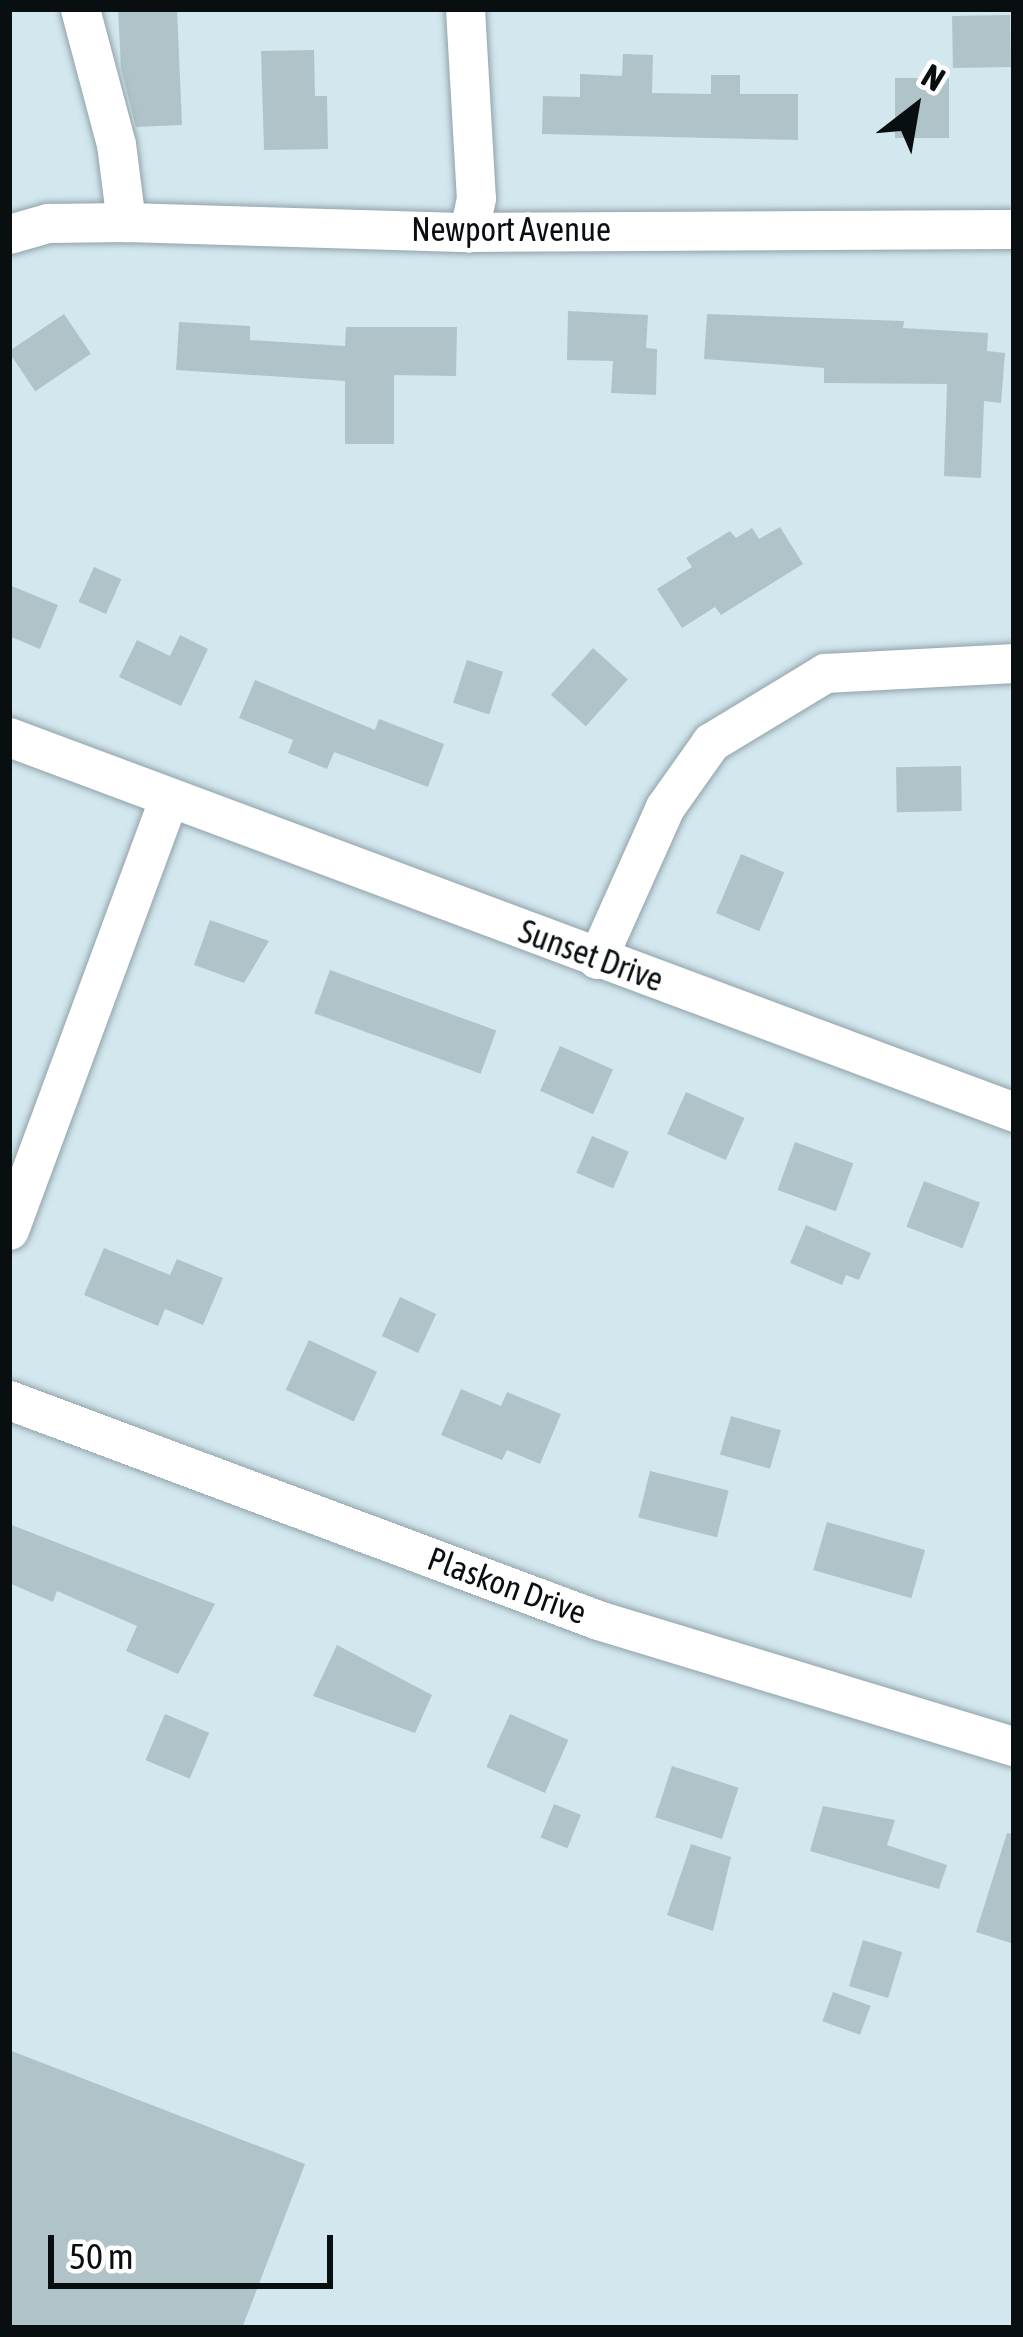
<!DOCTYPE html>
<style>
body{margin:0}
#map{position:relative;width:1023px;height:2337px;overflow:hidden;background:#d3e7ee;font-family:"Asap Condensed",sans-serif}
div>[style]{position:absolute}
.building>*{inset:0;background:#b0c3c9;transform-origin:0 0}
.roads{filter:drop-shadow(0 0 3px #90a2a9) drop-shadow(0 0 3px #90a2a9)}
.minor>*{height:39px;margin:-19.5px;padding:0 19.5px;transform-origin:19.5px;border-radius:19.5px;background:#fff}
span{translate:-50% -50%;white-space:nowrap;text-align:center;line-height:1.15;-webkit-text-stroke:9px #fff;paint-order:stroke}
.street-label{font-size:33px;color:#090f11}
.frame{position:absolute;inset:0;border:12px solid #090f11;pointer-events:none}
.north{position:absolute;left:855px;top:48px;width:120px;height:120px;-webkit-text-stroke:9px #fff;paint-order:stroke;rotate:31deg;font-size:33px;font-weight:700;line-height:48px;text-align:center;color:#090f11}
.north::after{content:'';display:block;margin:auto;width:42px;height:54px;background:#090f11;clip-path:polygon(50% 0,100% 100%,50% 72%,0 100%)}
.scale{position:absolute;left:48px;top:2235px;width:285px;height:54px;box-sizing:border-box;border:6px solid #090f11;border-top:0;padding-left:15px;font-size:36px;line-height:42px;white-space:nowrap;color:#090f11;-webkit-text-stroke:9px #fff;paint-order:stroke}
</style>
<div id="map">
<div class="building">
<div style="clip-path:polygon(118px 9px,177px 9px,182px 125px,136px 127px,121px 68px)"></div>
<div style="left:1010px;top:15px;width:52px;height:58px;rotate:89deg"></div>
<div style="clip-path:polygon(314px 50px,315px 96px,327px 96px,328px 149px,264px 150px,261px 51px)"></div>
<div style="clip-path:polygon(623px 54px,653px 55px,652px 93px,711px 94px,711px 75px,740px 75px,740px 94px,798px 94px,798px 140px,542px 134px,543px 96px,580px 97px,580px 74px,622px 76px)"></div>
<div style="left:895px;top:78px;width:54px;height:60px"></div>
<div style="clip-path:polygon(568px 311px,648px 315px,646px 348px,657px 349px,656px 395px,611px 393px,613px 361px,567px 360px)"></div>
<div style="left:64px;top:314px;width:48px;height:67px;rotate:56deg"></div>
<div style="clip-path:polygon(707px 314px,904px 321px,903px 328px,988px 333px,987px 351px,1005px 353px,1001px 403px,984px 401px,981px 478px,944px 476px,947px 384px,824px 383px,824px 368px,704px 359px)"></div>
<div style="clip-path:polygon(179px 322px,250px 326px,250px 340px,345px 346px,346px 327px,457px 327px,456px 376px,394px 375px,394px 444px,345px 444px,345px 381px,176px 370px)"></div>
<div style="clip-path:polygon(780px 527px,803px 564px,721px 615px,715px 607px,682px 628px,657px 589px,692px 567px,686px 558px,730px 531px,736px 538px,752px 528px,759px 539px)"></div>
<div style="left:94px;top:567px;width:30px;height:38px;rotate:24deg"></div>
<div style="clip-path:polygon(9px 585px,58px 605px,40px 649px,9px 636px)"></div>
<div style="clip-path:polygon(180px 635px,208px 649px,181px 706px,119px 677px,137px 640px,170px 656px)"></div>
<div style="left:593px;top:648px;width:47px;height:63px;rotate:42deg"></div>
<div style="left:467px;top:660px;width:38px;height:45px;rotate:18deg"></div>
<div style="clip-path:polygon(255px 680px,375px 730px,379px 719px,444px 744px,428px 787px,334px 752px,327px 769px,288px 753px,293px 740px,239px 718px)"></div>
<div style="left:961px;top:766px;width:45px;height:65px;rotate:89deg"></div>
<div style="left:741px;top:854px;width:47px;height:64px;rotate:23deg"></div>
<div style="clip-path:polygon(210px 920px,269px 941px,244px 983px,194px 965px)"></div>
<div style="left:330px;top:970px;width:177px;height:46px;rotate:20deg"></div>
<div style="left:560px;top:1046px;width:58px;height:49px;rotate:24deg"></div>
<div style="left:686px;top:1092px;width:64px;height:46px;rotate:24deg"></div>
<div style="left:592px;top:1136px;width:40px;height:40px;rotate:23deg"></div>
<div style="left:795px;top:1142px;width:62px;height:51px;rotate:20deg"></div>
<div style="left:924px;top:1181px;width:60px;height:49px;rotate:21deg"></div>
<div style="clip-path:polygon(806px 1225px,871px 1253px,859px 1280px,846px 1275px,842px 1285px,790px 1263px)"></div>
<div style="clip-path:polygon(104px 1248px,170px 1275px,177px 1259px,223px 1278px,203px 1325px,165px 1309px,158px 1326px,84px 1295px)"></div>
<div style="left:400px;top:1297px;width:40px;height:43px;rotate:25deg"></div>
<div style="left:309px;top:1340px;width:75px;height:55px;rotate:25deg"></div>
<div style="clip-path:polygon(461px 1389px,501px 1406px,507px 1392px,561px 1414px,540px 1464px,507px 1450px,502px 1460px,441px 1435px)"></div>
<div style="left:731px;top:1416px;width:52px;height:40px;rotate:16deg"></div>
<div style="left:650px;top:1471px;width:81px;height:48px;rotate:14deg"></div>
<div style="left:827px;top:1522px;width:102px;height:50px;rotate:16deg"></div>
<div style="clip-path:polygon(9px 1524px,215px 1604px,178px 1674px,126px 1651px,137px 1626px,57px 1591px,53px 1602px,9px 1583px)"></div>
<div style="clip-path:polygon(337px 1645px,432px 1695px,415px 1733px,313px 1696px)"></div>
<div style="left:165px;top:1714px;width:48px;height:50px;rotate:23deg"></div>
<div style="left:510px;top:1714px;width:64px;height:58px;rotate:24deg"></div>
<div style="left:672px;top:1766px;width:70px;height:54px;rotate:18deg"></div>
<div style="left:554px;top:1804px;width:29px;height:36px;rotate:22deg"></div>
<div style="clip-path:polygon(823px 1806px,895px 1820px,887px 1845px,947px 1865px,939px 1889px,810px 1851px)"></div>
<div style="clip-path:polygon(1007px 1833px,1014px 1834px,1014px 1944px,976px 1932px)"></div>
<div style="clip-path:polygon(691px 1844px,731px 1857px,713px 1931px,667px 1915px)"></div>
<div style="left:863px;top:1940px;width:41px;height:48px;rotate:17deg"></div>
<div style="left:833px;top:1992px;width:40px;height:31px;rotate:20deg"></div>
<div style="clip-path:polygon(9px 2050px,305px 2164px,242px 2328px,9px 2328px)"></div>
</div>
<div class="roads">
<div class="minor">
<div style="left:80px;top:9px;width:140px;rotate:75.1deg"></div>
<div style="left:116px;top:144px;width:79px;rotate:82.7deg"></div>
<div style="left:465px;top:9px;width:189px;rotate:86.7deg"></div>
<div style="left:476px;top:198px;width:35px;rotate:102deg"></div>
<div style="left:9px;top:234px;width:41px;rotate:-15.8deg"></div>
<div style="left:48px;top:223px;width:78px;rotate:-0.7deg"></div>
<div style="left:126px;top:222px;width:343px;rotate:1.7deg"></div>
<div style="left:469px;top:232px;width:545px;rotate:-0.32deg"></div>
<div style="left:9px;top:737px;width:1073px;rotate:20.46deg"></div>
<div style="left:597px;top:959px;width:167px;rotate:-65.9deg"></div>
<div style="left:665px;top:807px;width:80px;rotate:-54.7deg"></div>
<div style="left:711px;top:742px;width:133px;rotate:-31.2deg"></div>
<div style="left:825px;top:673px;width:189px;rotate:-3deg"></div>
<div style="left:9px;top:1230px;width:461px;rotate:-69.7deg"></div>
<div style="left:9px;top:1400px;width:629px;rotate:20.48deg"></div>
<div style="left:598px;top:1620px;width:435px;rotate:16.9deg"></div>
</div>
</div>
<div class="street-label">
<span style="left:511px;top:230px">Newport Avenue</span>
<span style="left:591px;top:956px;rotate:20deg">Sunset Drive</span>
<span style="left:507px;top:1586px;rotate:20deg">Plaskon Drive</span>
</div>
<div class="frame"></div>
<div class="north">N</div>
<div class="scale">50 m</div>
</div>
